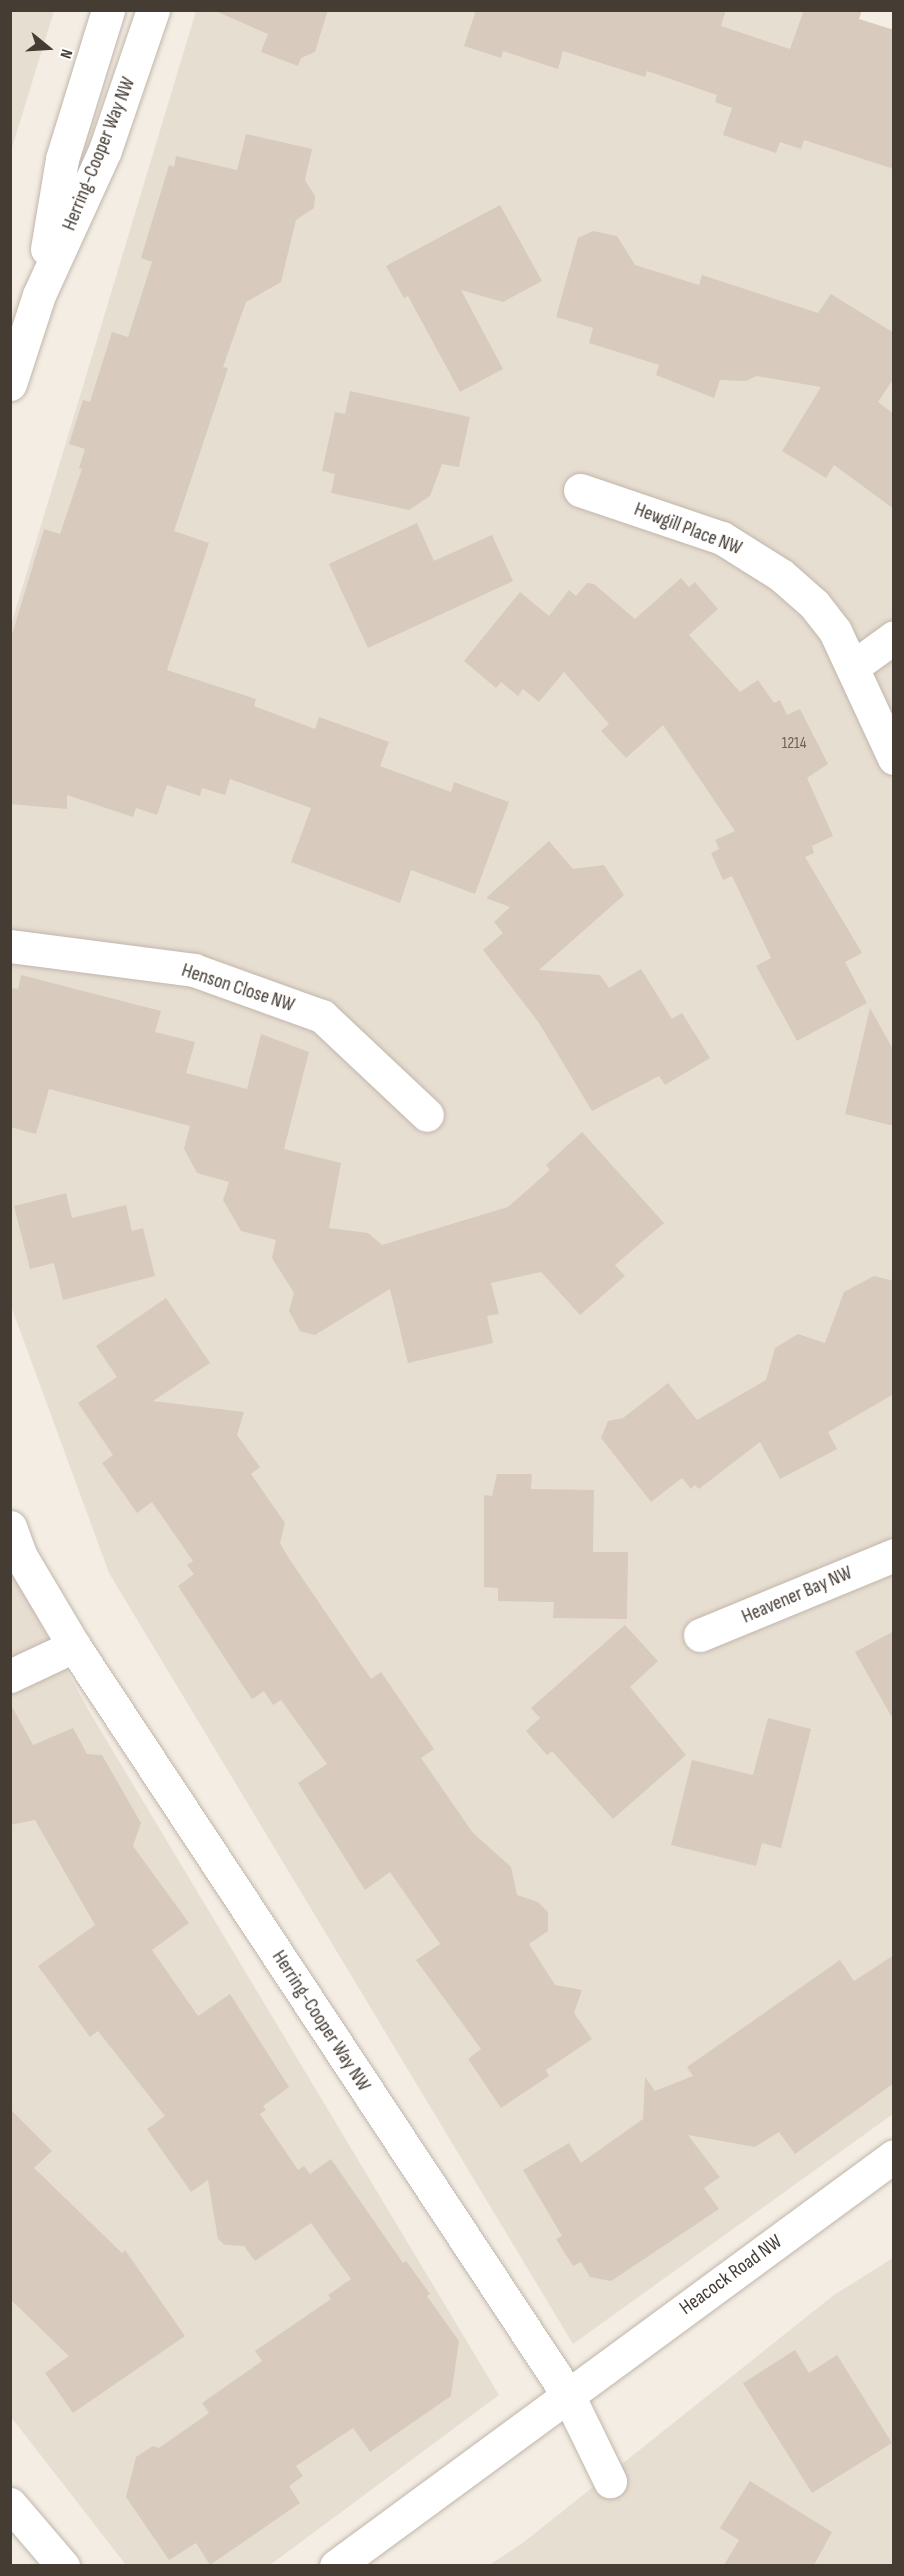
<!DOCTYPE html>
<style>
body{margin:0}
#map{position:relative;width:904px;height:2576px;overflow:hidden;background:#f3ede4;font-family:"Sofia Sans Condensed",sans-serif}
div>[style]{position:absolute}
.residential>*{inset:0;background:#e7ded2}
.building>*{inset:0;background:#d8cabc}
.roads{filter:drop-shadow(0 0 2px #c1b6aa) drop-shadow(0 0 2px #c1b6aa)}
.minor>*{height:33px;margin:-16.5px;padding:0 16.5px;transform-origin:16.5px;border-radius:16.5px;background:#fff}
span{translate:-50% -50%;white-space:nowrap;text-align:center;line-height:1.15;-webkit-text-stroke:6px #fff;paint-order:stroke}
.number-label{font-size:16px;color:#6a6056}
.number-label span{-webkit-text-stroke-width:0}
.street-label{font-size:20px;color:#453c34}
.frame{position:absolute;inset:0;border:12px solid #453c34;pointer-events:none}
.north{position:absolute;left:18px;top:18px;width:60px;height:60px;-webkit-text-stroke:4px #fff;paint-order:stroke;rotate:108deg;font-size:16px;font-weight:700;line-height:24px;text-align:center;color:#453c34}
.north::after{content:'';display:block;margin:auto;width:21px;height:27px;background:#453c34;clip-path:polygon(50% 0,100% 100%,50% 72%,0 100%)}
</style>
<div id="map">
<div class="residential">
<div style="clip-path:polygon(11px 10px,54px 11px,11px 151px,10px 11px)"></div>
<div style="clip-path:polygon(798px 10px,893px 39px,893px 2114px,573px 2344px,109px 1573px,11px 1306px,11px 625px,196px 11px)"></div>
<div style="clip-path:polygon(10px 1568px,89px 1711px,499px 2395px,270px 2565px,126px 2565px,11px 2417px)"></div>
<div style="clip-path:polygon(893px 2258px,893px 2565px,488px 2566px,524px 2542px,834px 2295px)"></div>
</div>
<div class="building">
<div style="clip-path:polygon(213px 10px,328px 10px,315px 52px,301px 58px,298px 66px,261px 52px,268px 34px)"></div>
<div style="clip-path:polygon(476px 10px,726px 10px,721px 26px,790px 49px,804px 10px,862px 10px,859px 19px,894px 30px,894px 169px,804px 140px,801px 149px,780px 142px,776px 153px,723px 135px,732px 108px,715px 102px,717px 95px,647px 71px,645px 77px,563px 51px,558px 69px,503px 51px,501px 58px,464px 46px)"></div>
<div style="clip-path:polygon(246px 134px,312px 149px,305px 180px,315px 196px,314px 208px,296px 220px,281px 282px,246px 302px,223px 367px,228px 368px,174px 531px,209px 543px,167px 670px,256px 699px,254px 706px,315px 729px,319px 717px,389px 742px,380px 766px,451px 792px,454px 782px,509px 802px,475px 894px,411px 870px,400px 903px,291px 862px,311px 808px,230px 779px,225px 795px,202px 788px,200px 796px,167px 785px,157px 815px,136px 808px,133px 817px,67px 795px,67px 809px,10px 804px,10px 641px,44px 529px,60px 534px,82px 469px,79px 468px,85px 449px,69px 444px,83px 400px,90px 402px,112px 332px,128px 337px,152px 262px,141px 258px,169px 165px,174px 167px,176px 156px,237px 170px)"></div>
<div style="clip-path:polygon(500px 205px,542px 281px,503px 302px,461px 290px,503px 369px,460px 392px,408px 296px,404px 298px,386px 266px)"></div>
<div style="clip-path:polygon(593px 231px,617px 236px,635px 265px,699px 285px,702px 275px,818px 313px,831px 294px,894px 333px,894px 378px,878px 402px,894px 414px,894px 509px,834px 465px,826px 478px,782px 451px,821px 387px,756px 376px,746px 381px,720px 380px,714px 398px,656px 375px,659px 365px,589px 343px,593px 328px,556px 317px,578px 238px)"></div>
<div style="clip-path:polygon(350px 391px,470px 417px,459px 467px,442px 464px,430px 496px,409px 510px,331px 493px,335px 474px,322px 471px,335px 412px,345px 414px)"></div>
<div style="clip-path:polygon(417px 523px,434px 561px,492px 535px,513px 581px,368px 648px,329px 564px)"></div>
<div style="clip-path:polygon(681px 578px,689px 587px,695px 582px,718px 609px,689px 635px,740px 692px,758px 680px,774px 703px,780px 700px,787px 715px,800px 709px,828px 764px,807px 778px,833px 836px,812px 846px,814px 853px,805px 857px,862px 953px,845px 962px,867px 1003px,797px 1041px,756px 966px,771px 958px,732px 876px,723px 880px,711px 853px,719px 849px,715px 840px,735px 831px,663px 725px,626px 758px,601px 731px,609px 724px,564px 672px,539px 702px,523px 689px,518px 696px,501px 682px,496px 688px,464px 661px,520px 592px,549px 616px,569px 590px,576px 596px,587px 583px,594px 584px,635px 619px)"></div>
<div style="clip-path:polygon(549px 841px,573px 869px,604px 865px,624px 895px,539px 970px,600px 975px,609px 988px,641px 969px,672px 1019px,682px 1013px,710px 1058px,665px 1085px,659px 1076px,592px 1111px,539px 1023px,483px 950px,503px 933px,494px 922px,510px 907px,486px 898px)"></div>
<div style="clip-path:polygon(21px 975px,161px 1011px,155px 1032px,195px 1042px,186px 1073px,247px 1089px,261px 1034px,309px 1052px,284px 1149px,341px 1163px,329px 1228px,368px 1233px,382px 1245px,508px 1207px,550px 1170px,546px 1165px,582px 1132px,664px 1223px,615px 1265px,625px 1276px,580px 1315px,541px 1272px,491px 1283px,499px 1314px,487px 1316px,493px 1343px,408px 1363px,390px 1289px,315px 1335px,300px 1331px,289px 1311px,294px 1293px,272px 1258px,276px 1240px,241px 1231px,223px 1200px,229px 1182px,197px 1173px,184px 1149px,190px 1126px,49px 1089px,36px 1134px,10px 1127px,10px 988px,18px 989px)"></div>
<div style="clip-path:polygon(870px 1008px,894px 1051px,894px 1126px,845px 1114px)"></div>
<div style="clip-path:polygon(66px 1193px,72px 1218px,126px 1205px,132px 1231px,143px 1228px,155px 1276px,63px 1300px,54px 1263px,30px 1269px,14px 1206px)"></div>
<div style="clip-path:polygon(874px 1276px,894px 1281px,894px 1394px,828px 1432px,837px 1449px,780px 1479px,760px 1442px,699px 1489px,695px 1485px,691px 1489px,682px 1478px,651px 1502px,601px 1438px,608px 1421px,623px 1418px,668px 1383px,697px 1420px,766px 1380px,775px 1348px,798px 1334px,825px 1343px,844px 1292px)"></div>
<div style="clip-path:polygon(166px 1298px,210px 1363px,153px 1401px,244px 1412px,237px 1435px,260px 1467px,251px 1474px,285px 1523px,280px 1543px,288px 1557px,371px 1679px,381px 1672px,434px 1749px,421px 1758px,473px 1833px,511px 1867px,517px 1895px,538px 1902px,548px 1912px,548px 1931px,529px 1944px,555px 1985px,582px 1990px,574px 2013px,592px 2039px,546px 2070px,549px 2076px,501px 2108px,468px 2059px,481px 2049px,416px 1960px,440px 1944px,390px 1872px,365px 1890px,298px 1783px,327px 1764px,281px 1700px,273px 1705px,264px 1691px,252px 1699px,241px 1683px,178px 1586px,194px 1574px,187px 1565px,193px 1561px,152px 1502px,137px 1513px,102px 1463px,113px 1455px,78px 1403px,117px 1377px,96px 1346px)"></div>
<div style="clip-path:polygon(497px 1474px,532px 1474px,531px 1489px,594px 1490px,593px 1552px,628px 1552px,627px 1619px,553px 1618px,554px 1602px,498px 1601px,498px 1588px,484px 1587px,484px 1495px,492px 1496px)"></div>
<div style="clip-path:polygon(625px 1625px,658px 1661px,630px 1687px,686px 1755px,613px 1819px,552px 1751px,547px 1755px,526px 1731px,540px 1718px,531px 1708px)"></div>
<div style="clip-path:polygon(894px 1631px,894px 1721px,855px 1652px)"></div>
<div style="clip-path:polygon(10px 1703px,33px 1745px,73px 1728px,87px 1754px,102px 1755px,141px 1823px,133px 1846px,189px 1923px,152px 1950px,198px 2016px,230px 1994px,289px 2087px,263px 2106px,266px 2110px,260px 2114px,298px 2170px,304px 2166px,310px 2174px,331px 2159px,403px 2263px,406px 2261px,430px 2294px,427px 2296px,459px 2341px,451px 2396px,370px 2452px,353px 2428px,296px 2466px,303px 2476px,289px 2486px,300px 2503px,210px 2565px,196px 2543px,169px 2560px,126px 2497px,136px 2457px,153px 2446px,159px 2448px,209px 2413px,202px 2403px,262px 2361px,255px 2351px,331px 2299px,328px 2295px,351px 2279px,311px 2223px,255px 2261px,244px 2246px,225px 2245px,218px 2239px,208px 2180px,191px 2192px,147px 2129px,165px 2116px,98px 2031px,90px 2037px,38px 1966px,95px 1925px,35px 1820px,10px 1825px)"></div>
<div style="clip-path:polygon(768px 1718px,811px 1729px,781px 1848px,762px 1843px,756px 1866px,671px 1845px,692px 1760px,753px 1775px)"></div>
<div style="clip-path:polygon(894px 1955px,894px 2083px,795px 2154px,779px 2132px,755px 2147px,688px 2135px,720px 2177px,704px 2188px,719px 2209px,611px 2281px,590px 2277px,581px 2262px,573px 2266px,556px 2239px,562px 2236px,523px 2170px,569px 2143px,581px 2163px,643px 2119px,645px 2077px,655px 2091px,693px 2076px,687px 2067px,840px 1960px,854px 1981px)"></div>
<div style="clip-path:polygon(10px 2109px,52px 2151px,34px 2168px,122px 2253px,125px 2250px,185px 2336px,73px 2413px,45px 2373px,69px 2356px,10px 2299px)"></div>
<div style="clip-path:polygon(795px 2350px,809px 2373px,837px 2355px,892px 2443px,812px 2493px,743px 2383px)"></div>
<div style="clip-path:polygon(750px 2481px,832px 2532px,814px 2565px,724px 2565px,739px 2540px,720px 2528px)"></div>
</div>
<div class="roads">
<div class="minor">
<div style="left:47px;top:249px;width:91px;rotate:-80.5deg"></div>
<div style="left:62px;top:159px;width:156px;rotate:-72.8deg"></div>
<div style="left:10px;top:384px;width:94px;rotate:-72deg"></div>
<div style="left:39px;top:295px;width:159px;rotate:-65.5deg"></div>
<div style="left:105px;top:150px;width:148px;rotate:-71.1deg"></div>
<div style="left:580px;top:490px;width:150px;rotate:18.7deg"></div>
<div style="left:722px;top:538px;width:70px;rotate:32.1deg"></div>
<div style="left:781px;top:575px;width:44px;rotate:41.3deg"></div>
<div style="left:814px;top:604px;width:34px;rotate:52deg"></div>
<div style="left:835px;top:631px;width:140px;rotate:65.1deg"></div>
<div style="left:854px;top:666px;width:49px;rotate:-35.9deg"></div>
<div style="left:10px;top:946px;width:186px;rotate:7.4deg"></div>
<div style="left:194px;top:970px;width:136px;rotate:19.8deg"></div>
<div style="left:322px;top:1016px;width:144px;rotate:43.3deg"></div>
<div style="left:10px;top:1527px;width:30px;rotate:70deg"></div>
<div style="left:20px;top:1555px;width:106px;rotate:59.3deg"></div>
<div style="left:74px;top:1646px;width:897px;rotate:56.59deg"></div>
<div style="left:568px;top:2395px;width:96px;rotate:64deg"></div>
<div style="left:700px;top:1635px;width:210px;rotate:-22.4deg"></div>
<div style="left:10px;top:1676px;width:71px;rotate:-25.1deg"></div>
<div style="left:10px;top:2504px;width:82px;rotate:49.5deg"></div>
<div style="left:336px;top:2566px;width:692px;rotate:-36.31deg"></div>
</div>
</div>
<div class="number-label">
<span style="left:794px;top:744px">1214</span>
</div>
<div class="street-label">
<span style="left:99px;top:154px;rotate:-68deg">Herring-Cooper Way NW</span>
<span style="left:688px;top:529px;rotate:21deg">Hewgill Place NW</span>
<span style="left:238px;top:988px;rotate:18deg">Henson Close NW</span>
<span style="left:797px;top:1595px;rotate:-23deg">Heavener Bay NW</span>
<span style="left:321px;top:2021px;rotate:57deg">Herring-Cooper Way NW</span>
<span style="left:731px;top:2275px;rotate:-36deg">Heacock Road NW</span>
</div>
<div class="frame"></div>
<div class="north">N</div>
</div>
